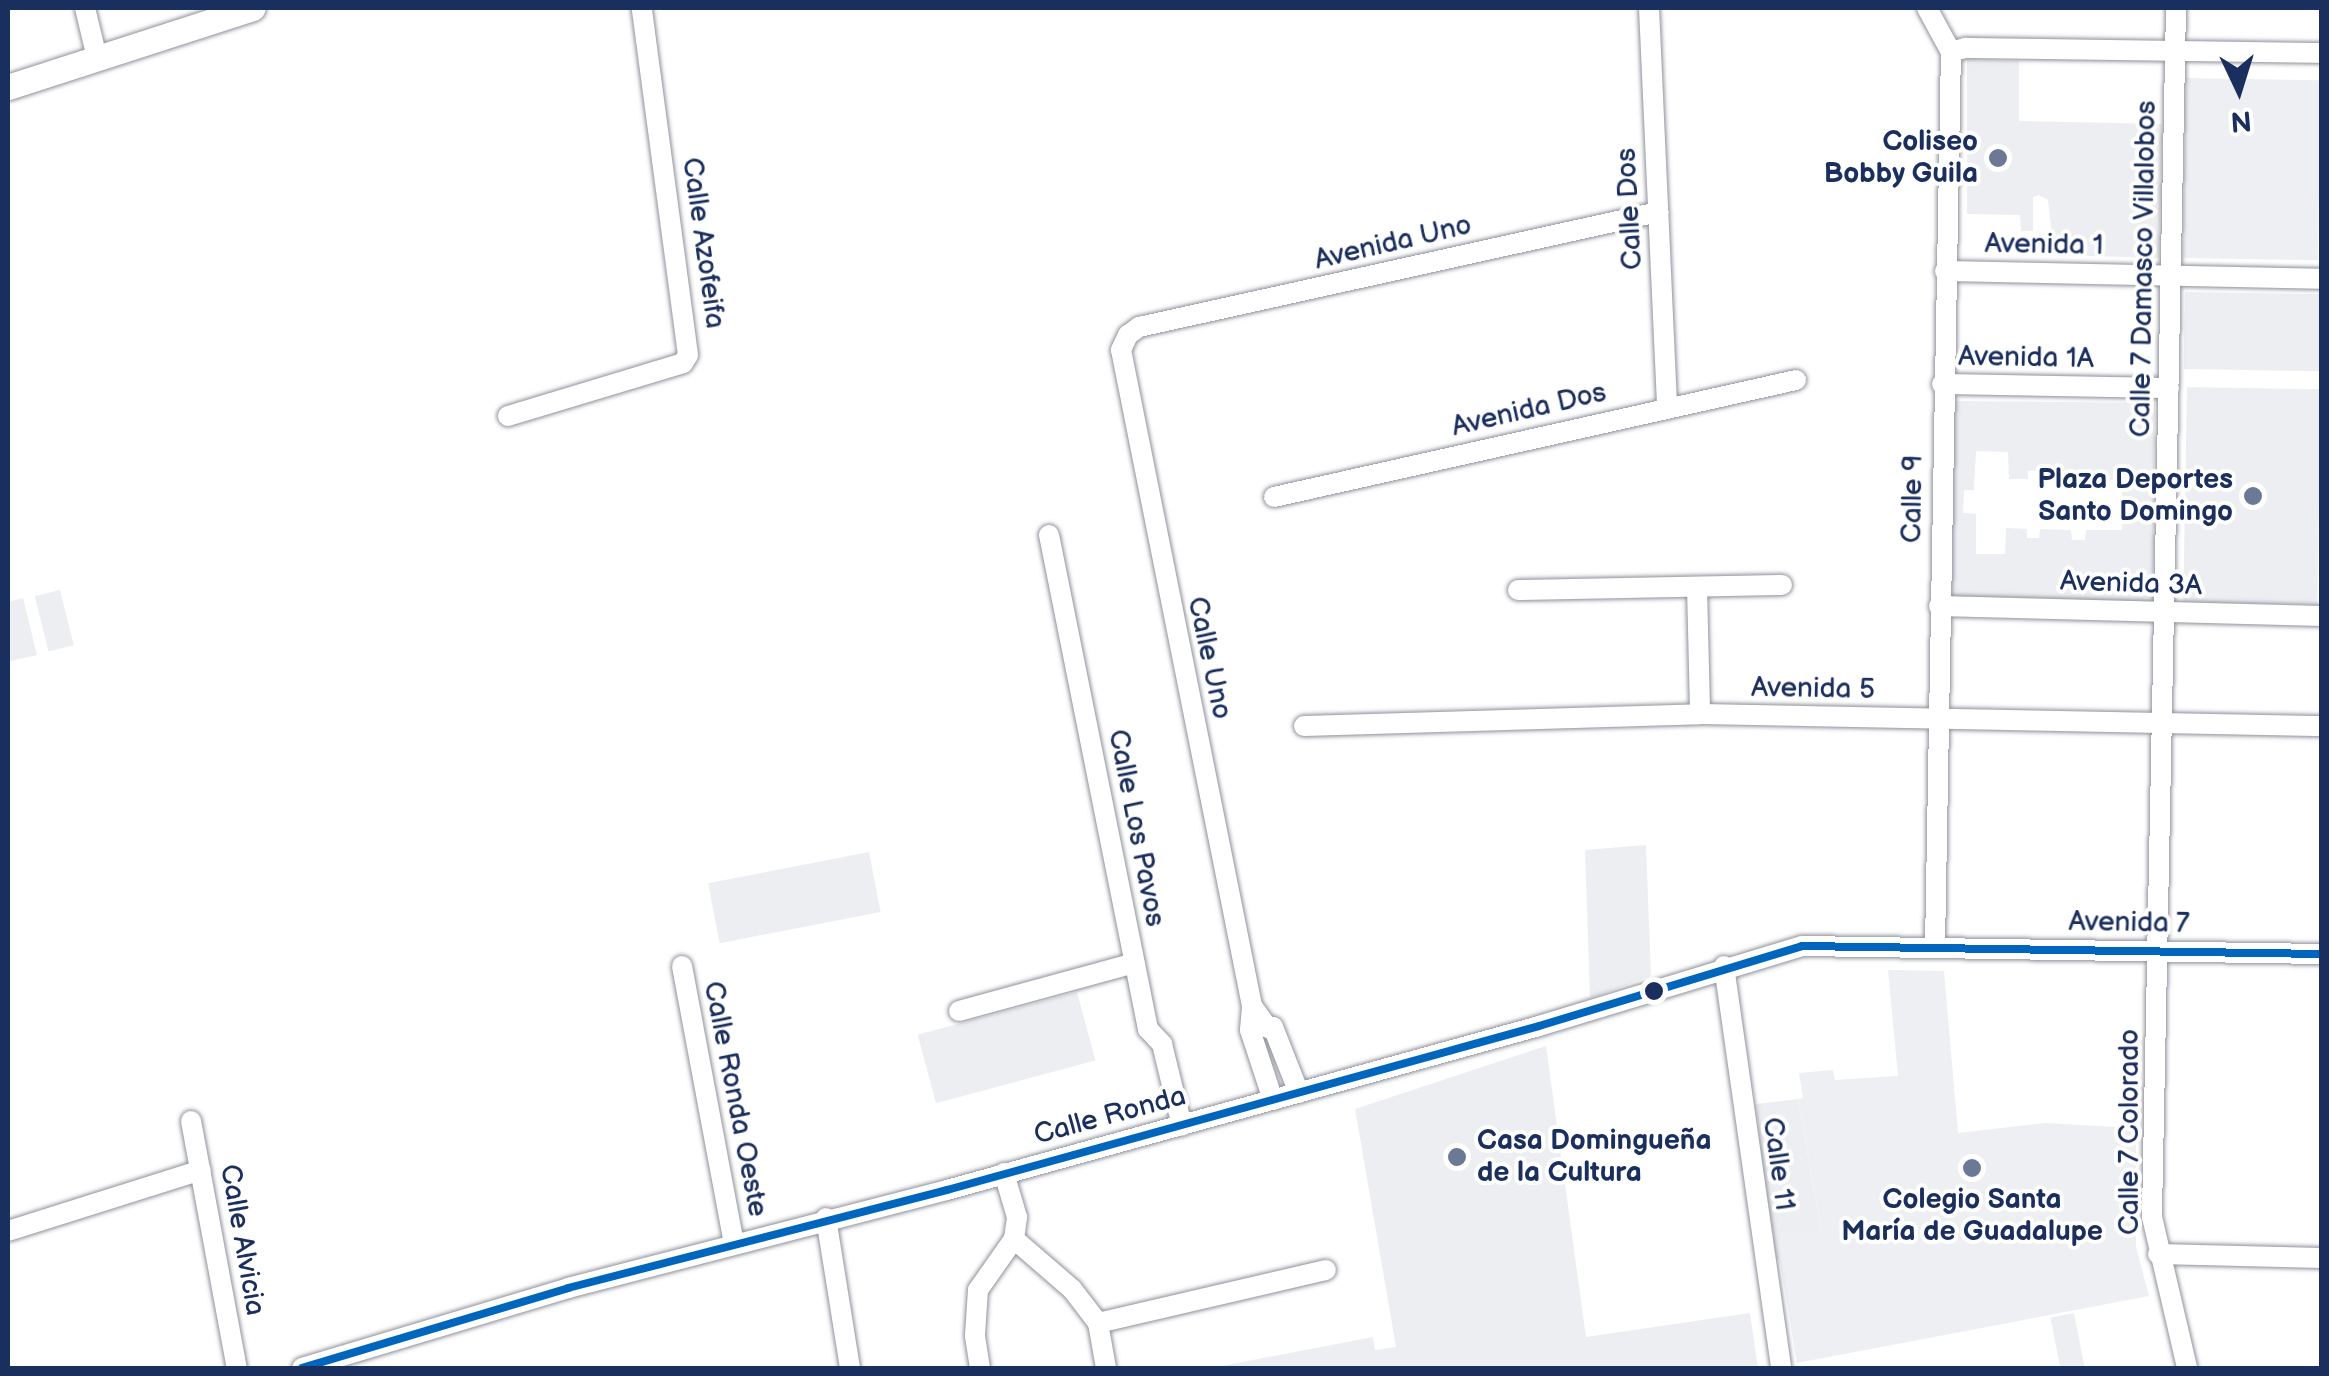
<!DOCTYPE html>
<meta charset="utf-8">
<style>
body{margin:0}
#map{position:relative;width:2329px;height:1376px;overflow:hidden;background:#fff;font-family:"Balsamiq Sans",sans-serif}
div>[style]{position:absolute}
.built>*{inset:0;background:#edeff3;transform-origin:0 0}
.green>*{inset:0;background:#edeef2;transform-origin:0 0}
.roads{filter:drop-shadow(0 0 2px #8e929a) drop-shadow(0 0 2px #8e929a)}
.minor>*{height:20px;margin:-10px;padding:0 10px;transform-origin:10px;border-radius:10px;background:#fff}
.major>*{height:25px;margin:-12.5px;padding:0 12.5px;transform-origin:12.5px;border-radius:12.5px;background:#fff}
.bus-1>*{height:8px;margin:-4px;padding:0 4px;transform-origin:4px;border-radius:4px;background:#0065bd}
.dots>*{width:28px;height:28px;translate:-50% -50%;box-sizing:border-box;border:5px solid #fff;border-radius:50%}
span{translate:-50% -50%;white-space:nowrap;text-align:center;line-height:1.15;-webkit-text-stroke:8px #fff;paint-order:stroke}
.poi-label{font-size:28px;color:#1b2f5e;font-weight:700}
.right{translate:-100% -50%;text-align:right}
.left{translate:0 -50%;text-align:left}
.street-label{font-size:28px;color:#1b2f5e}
.frame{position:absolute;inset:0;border:10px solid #1b2f5e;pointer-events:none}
.north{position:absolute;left:2189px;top:40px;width:100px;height:100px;-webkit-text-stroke:8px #fff;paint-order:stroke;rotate:176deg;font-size:28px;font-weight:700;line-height:40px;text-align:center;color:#1b2f5e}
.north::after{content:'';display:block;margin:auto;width:35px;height:45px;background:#1b2f5e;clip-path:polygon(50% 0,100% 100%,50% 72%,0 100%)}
</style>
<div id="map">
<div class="built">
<div style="left:2186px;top:78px;width:135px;height:180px;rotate:1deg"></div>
<div style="clip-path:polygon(1888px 970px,1944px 971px,1958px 1133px,2046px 1123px,2136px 1128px,2136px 1247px,2149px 1296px,1797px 1363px,1780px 1262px,1772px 1253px,1770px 1235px,1821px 1229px,1798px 1099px,1803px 1098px,1799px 1073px,1833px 1070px,1835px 1080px,1898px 1076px)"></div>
</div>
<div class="green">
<div style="clip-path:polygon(1967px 59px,2019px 61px,2019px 121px,2162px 124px,2159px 258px,2054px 255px,2048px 200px,2039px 195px,2033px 197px,2033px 231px,2021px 231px,2020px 215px,1967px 214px)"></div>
<div style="left:2185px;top:292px;width:136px;height:77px;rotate:1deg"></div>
<div style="left:2187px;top:387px;width:134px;height:215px;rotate:1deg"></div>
<div style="clip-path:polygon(evenodd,1951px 401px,2155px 403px,2153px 601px,1952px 597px,1951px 401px,1976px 451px,2008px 452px,2009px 479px,2028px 479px,2028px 471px,2042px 470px,2043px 479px,2073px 479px,2073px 471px,2086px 471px,2087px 480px,2122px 480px,2122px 530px,2086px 530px,2085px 540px,2072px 540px,2071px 530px,2040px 529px,2039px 538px,2027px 538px,2027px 529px,2006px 528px,2005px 554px,1976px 554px,1976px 514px,1963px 513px,1964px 490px,1974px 490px,1976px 451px)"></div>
<div style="left:60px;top:590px;width:57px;height:26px;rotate:76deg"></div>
<div style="clip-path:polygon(23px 598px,37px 655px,10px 661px,8px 602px)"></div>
<div style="clip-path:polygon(1646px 845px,1651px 976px,1590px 998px,1585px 850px)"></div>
<div style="left:869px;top:852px;width:61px;height:164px;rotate:79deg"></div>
<div style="left:1077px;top:992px;width:71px;height:165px;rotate:75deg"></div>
<div style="clip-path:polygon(1546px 1046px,1586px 1337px,1750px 1313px,1758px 1368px,1211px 1368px,1373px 1337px,1375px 1350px,1396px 1347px,1355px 1109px)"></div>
<div style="clip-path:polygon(1798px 1099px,1821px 1230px,1770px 1235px,1756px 1104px)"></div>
<div style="left:2074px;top:1313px;width:56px;height:24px;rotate:79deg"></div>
</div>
<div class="roads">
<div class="minor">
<div style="left:85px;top:8px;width:51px;rotate:76.5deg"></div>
<div style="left:1649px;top:8px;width:399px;rotate:87.4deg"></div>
<div style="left:1927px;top:8px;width:50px;rotate:61.4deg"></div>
<div style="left:2176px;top:8px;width:1209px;rotate:91.14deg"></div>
<div style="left:2152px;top:1217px;width:155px;rotate:76.9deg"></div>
<div style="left:1951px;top:52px;width:15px;rotate:-16deg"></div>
<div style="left:1965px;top:48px;width:357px;rotate:0.8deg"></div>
<div style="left:1945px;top:271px;width:377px;rotate:1.2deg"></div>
<div style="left:1942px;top:384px;width:227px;rotate:1deg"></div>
<div style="left:508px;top:416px;width:183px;rotate:-16.8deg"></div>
<div style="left:683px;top:363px;width:9px;rotate:-58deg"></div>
<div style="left:688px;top:355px;width:350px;rotate:-97.6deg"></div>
<div style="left:1274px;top:497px;width:535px;rotate:-12.63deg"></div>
<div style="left:1049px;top:535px;width:504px;rotate:78.67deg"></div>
<div style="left:1148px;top:1029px;width:21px;rotate:47deg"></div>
<div style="left:1162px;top:1044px;width:84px;rotate:76.3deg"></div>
<div style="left:1697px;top:587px;width:127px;rotate:88.6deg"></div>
<div style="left:1518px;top:590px;width:264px;rotate:-1.1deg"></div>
<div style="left:1939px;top:606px;width:383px;rotate:1.5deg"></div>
<div style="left:1304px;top:726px;width:396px;rotate:-1.7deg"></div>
<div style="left:1700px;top:714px;width:622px;rotate:1.11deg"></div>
<div style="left:1935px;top:947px;width:895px;rotate:-88.98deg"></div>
<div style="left:682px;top:966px;width:282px;rotate:79.4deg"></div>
<div style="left:1724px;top:966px;width:406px;rotate:81.9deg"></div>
<div style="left:1252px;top:1006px;width:27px;rotate:54deg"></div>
<div style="left:1268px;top:1028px;width:5px;rotate:-11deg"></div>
<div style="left:1273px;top:1027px;width:71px;rotate:68.5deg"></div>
<div style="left:959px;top:1011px;width:182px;rotate:-15.3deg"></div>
<div style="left:1273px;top:1100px;width:74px;rotate:-108.2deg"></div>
<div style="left:1250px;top:1030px;width:24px;rotate:-85deg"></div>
<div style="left:1252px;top:1006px;width:669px;rotate:-101.29deg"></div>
<div style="left:1121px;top:350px;width:17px;rotate:-65deg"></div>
<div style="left:1128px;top:335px;width:14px;rotate:-36deg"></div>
<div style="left:1139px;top:327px;width:532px;rotate:-12.49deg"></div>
<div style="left:191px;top:1121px;width:251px;rotate:79.5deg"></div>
<div style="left:826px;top:1218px;width:152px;rotate:80.9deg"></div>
<div style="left:8px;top:1231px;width:202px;rotate:-17.5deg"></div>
<div style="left:1014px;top:1239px;width:77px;rotate:40.8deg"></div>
<div style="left:1072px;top:1289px;width:43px;rotate:52.6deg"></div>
<div style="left:1098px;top:1323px;width:46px;rotate:79.9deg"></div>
<div style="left:2158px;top:1254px;width:164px;rotate:1.4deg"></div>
<div style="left:1098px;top:1323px;width:234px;rotate:-13.1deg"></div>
<div style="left:302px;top:1368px;width:278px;rotate:-16.7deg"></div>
<div style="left:568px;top:1288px;width:391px;rotate:-14.5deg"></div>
<div style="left:947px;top:1190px;width:614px;rotate:-15.48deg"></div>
<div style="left:1539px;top:1026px;width:275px;rotate:-16.9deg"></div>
<div style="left:1802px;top:946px;width:520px;rotate:0.88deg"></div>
<div style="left:980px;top:1368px;width:33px;rotate:-99deg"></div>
<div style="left:975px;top:1335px;width:45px;rotate:-86.2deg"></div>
<div style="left:978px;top:1290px;width:62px;rotate:-54.8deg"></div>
<div style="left:1014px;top:1239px;width:22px;rotate:-82deg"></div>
<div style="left:1017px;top:1217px;width:46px;rotate:-106.5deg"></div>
</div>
<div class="major">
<div style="left:8px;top:87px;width:257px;rotate:-17.9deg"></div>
</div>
</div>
<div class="bus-1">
<div style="left:302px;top:1368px;width:278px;rotate:-16.7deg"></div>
<div style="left:568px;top:1288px;width:391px;rotate:-14.5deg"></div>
<div style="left:947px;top:1190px;width:614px;rotate:-15.48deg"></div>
<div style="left:1539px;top:1026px;width:275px;rotate:-16.9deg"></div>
<div style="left:1802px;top:946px;width:520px;rotate:0.88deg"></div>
</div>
<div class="dots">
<div style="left:1998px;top:158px;background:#6b7896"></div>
<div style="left:2253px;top:496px;background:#6b7896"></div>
<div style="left:1654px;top:991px;background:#1b2f5e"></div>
<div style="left:1457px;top:1157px;background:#6b7896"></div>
<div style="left:1972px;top:1168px;background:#6b7896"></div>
</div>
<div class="poi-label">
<span class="right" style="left:1978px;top:158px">Coliseo<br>Bobby Guila</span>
<span class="right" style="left:2233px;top:496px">Plaza Deportes<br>Santo Domingo</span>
<span class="left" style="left:1477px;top:1157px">Casa Domingueña<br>de la Cultura</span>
<span style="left:1972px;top:1216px">Colegio Santa<br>María de Guadalupe</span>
</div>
<div class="street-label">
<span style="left:1630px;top:209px;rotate:-93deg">Calle Dos</span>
<span style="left:703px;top:243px;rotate:82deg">Calle Azofeifa</span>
<span style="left:1393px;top:243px;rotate:-13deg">Avenida Uno</span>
<span style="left:2044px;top:245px;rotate:1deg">Avenida 1</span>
<span style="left:2144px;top:269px;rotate:-89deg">Calle 7 Damasco Villalobos</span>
<span style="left:2026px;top:358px;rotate:1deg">Avenida 1A</span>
<span style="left:1529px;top:410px;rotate:-13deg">Avenida Dos</span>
<span style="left:1913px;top:499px;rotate:-89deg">Calle 9</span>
<span style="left:2131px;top:584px;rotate:2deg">Avenida 3A</span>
<span style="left:1209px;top:658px;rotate:78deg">Calle Uno</span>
<span style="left:1813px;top:689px;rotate:1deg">Avenida 5</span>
<span style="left:1136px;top:828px;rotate:79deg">Calle Los Pavos</span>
<span style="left:2129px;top:923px;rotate:1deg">Avenida 7</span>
<span style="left:735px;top:1099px;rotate:79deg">Calle Ronda Oeste</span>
<span style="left:1110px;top:1116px;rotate:-15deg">Calle Ronda</span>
<span style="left:2130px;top:1132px;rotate:-90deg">Calle 7 Colorado</span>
<span style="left:1778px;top:1164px;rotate:82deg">Calle 11</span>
<span style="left:242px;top:1240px;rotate:80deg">Calle Alvicia</span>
</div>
<div class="frame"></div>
<div class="north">N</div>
</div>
